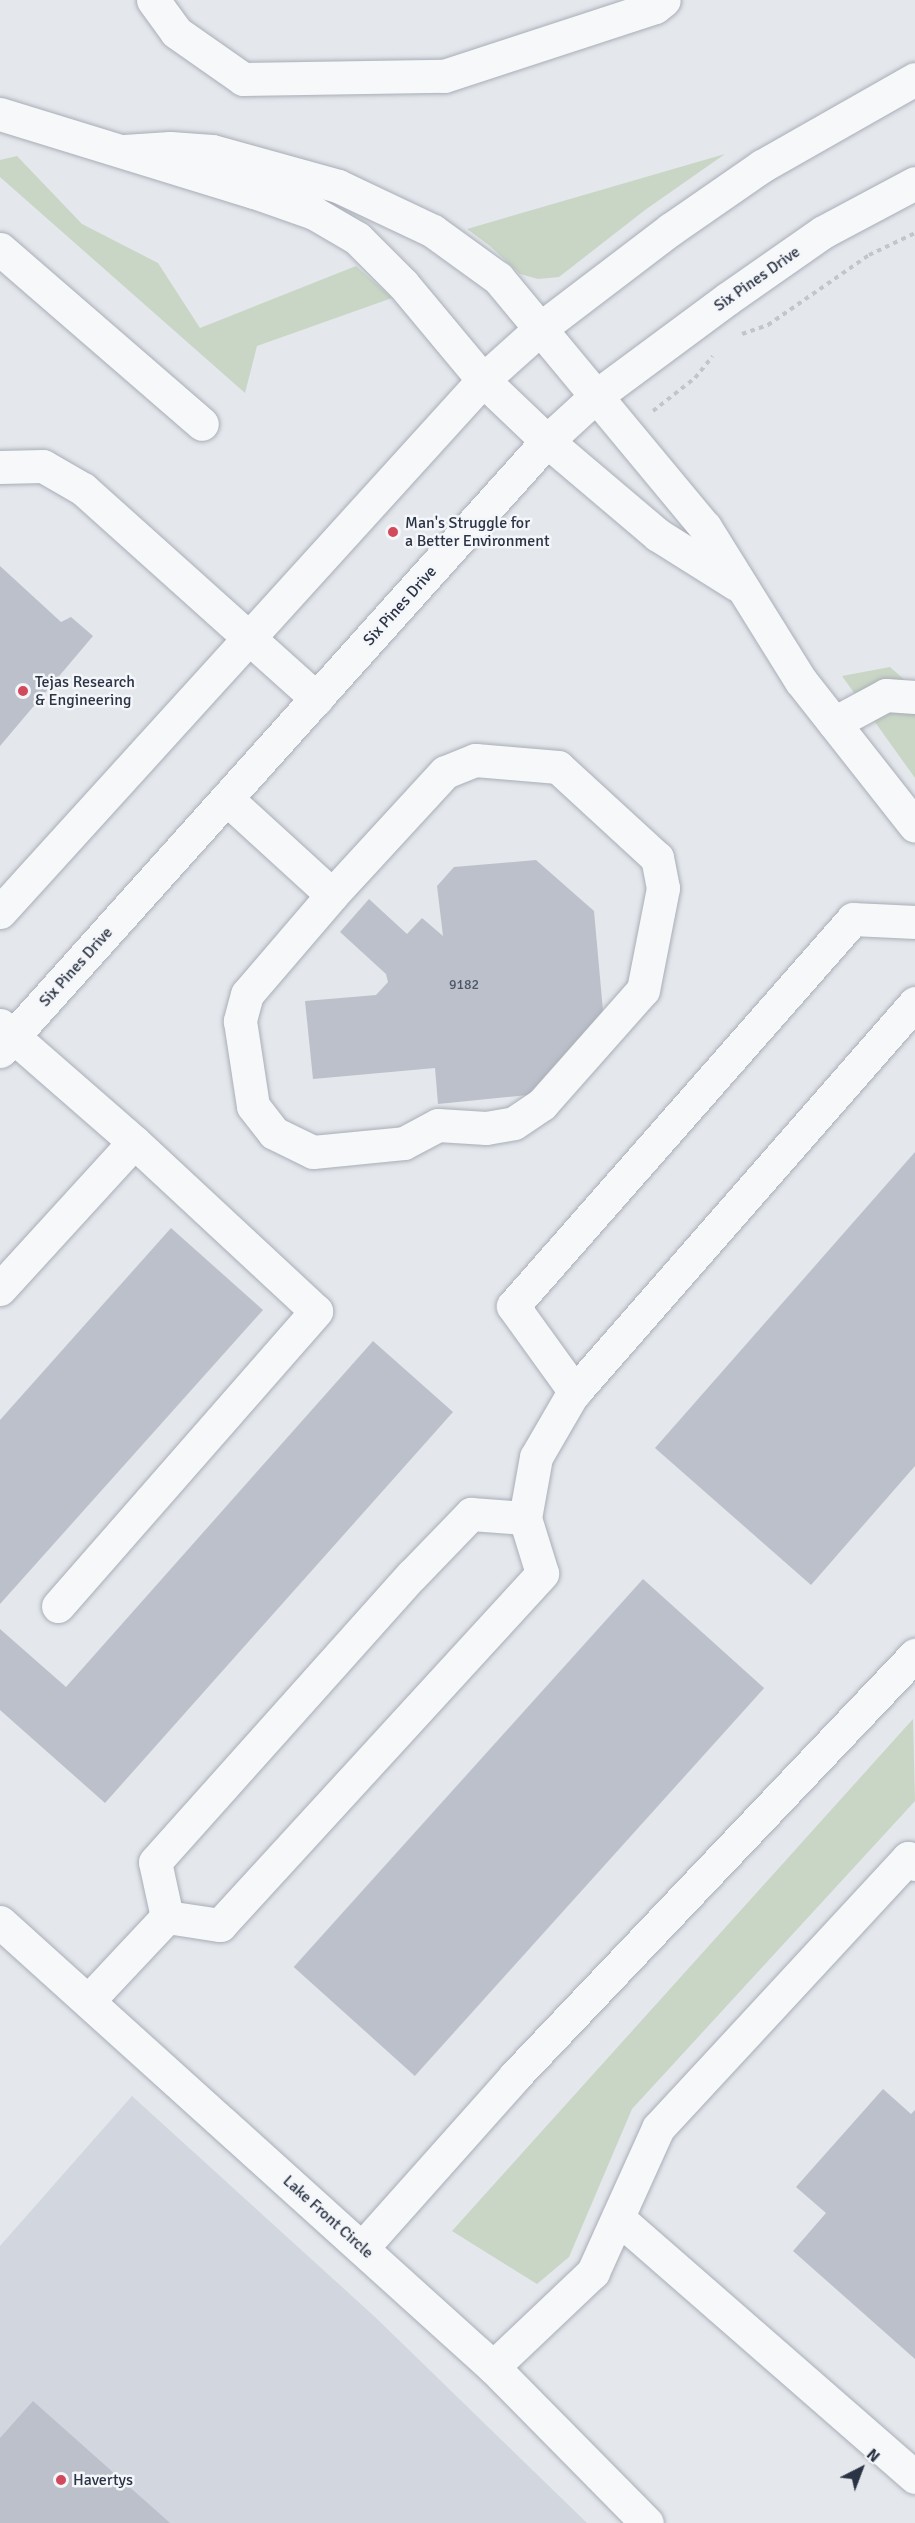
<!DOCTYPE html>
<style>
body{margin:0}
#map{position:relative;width:915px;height:2523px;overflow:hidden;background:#e4e7ec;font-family:Signika,sans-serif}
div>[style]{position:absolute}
.built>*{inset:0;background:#d2d6de}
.green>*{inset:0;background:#c9d6c5}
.building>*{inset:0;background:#bbc0ca;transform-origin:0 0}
.path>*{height:4px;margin-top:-2px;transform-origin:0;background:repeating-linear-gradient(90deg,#c2c5cb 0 4.5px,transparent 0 9px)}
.roads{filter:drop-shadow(0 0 2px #a9aeb7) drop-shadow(0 0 2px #a9aeb7)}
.minor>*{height:33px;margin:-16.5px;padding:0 16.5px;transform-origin:16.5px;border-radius:16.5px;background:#f7f8fa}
.dots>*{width:16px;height:16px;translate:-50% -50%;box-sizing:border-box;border:3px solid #f4f6f9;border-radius:50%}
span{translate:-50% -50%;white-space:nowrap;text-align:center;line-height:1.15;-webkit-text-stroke:5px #f4f6f9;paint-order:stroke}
.number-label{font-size:14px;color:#4f5766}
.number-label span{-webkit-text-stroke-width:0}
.street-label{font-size:16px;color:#2b3445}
.poi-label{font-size:16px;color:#2b3445}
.left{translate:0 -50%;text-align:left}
.north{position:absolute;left:831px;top:2439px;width:60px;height:60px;-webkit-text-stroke:4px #f4f6f9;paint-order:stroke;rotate:42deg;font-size:16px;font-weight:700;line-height:24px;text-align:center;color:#2b3445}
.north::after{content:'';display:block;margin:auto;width:21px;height:27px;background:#2b3445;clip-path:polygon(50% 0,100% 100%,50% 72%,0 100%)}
</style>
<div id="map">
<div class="built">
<div style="clip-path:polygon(132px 2096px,375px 2317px,587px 2523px,0 2523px,0 2246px)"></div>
</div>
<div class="green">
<div style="clip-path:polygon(725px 154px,645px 210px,559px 277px,538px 279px,520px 274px,490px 246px,467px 229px)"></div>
<div style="clip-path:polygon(17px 156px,82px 224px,158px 263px,200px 328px,356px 266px,392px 298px,257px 346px,245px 393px,0 177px,0 160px)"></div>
<div style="clip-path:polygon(890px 667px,915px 689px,915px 778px,842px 676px)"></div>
<div style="clip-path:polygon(913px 1719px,915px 1801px,632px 2109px,569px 2257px,537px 2284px,452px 2231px)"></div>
</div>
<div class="building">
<div style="clip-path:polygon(0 566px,61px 622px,71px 617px,93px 636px,0 746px)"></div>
<div style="clip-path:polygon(536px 860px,594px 911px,603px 1011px,528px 1095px,438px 1104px,435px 1068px,313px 1079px,305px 1001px,376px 995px,388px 982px,386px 974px,340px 932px,369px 899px,407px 934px,422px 918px,443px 936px,437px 886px,454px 867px)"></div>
<div style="clip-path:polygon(915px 1152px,915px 1466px,811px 1585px,655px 1448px)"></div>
<div style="clip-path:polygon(171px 1228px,263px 1310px,0 1604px,0 1420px)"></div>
<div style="clip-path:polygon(373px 1341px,453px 1412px,105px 1803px,0 1710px,0 1629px,66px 1687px)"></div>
<div style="left:643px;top:1579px;width:163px;height:522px;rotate:42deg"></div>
<div style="clip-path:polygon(883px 2089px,911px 2114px,915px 2110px,915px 2359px,793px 2251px,826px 2213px,796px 2187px)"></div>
<div style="clip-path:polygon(33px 2401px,170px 2523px,0 2523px,0 2438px)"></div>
</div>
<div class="path">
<div style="left:742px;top:334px;width:28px;rotate:-19deg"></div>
<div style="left:768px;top:325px;width:123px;rotate:-34.7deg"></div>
<div style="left:869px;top:255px;width:51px;rotate:-25.6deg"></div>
<div style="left:653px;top:411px;width:53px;rotate:-38.2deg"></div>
<div style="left:695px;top:378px;width:28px;rotate:-51deg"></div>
</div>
<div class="roads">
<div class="minor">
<div style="left:153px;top:0;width:39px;rotate:54deg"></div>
<div style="left:176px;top:32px;width:82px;rotate:35deg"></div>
<div style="left:243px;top:79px;width:201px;rotate:-0.9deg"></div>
<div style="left:444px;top:76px;width:222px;rotate:-18.1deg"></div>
<div style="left:655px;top:7px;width:11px;rotate:-38deg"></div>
<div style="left:0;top:114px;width:266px;rotate:17.1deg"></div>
<div style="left:254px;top:192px;width:64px;rotate:19.3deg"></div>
<div style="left:314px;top:213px;width:50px;rotate:30.2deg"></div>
<div style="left:357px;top:238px;width:65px;rotate:45deg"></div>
<div style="left:403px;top:284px;width:125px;rotate:50.2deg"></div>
<div style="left:483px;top:380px;width:88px;rotate:43.6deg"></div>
<div style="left:547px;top:441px;width:145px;rotate:40.3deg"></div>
<div style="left:658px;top:535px;width:92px;rotate:32.1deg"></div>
<div style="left:124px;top:151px;width:46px;rotate:-3.7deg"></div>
<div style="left:170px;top:148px;width:42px;rotate:4.1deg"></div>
<div style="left:212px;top:151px;width:131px;rotate:15.5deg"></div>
<div style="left:338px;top:186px;width:105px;rotate:25.3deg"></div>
<div style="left:433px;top:231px;width:80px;rotate:35.9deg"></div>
<div style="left:498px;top:278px;width:324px;rotate:50.3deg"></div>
<div style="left:705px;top:527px;width:181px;rotate:58.1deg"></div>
<div style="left:801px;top:681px;width:184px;rotate:51.8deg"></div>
<div style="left:0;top:249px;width:267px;rotate:40.9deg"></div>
<div style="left:0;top:467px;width:43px;rotate:-1.3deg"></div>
<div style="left:43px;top:466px;width:46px;rotate:29.9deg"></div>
<div style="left:83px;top:489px;width:314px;rotate:41.9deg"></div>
<div style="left:834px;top:723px;width:59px;rotate:-28.3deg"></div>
<div style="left:886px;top:695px;width:29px;rotate:4deg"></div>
<div style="left:227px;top:799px;width:142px;rotate:42.4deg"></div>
<div style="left:332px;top:895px;width:130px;rotate:130.6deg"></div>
<div style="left:247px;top:994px;width:28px;rotate:105deg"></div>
<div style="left:240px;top:1021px;width:86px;rotate:81.3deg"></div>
<div style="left:253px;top:1106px;width:34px;rotate:52deg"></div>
<div style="left:274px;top:1133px;width:43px;rotate:26deg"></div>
<div style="left:313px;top:1152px;width:91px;rotate:-5.6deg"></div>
<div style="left:404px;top:1143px;width:38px;rotate:-28deg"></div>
<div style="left:438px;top:1125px;width:48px;rotate:3.6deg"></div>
<div style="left:486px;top:1128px;width:28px;rotate:-10deg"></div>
<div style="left:514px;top:1123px;width:34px;rotate:-34deg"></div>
<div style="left:542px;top:1104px;width:152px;rotate:-48.5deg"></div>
<div style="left:643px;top:990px;width:104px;rotate:-78.9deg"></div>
<div style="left:663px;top:888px;width:31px;rotate:-101deg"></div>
<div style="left:657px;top:858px;width:134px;rotate:-137.4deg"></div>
<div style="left:558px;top:767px;width:83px;rotate:-175.2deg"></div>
<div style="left:475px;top:760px;width:32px;rotate:158deg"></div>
<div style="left:445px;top:772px;width:167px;rotate:132.6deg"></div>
<div style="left:0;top:912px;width:719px;rotate:-47.76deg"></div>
<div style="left:483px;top:380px;width:78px;rotate:-41.9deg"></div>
<div style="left:541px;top:328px;width:163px;rotate:-37.3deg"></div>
<div style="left:671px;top:229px;width:111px;rotate:-34.7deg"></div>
<div style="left:762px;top:166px;width:176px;rotate:-29.6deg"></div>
<div style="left:0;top:1025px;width:178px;rotate:41.1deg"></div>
<div style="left:134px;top:1142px;width:199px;rotate:132.4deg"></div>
<div style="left:0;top:1051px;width:819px;rotate:-48.12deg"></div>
<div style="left:547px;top:441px;width:67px;rotate:-42.6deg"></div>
<div style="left:596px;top:396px;width:163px;rotate:-36.5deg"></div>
<div style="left:727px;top:299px;width:117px;rotate:-34.9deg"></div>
<div style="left:823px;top:232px;width:104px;rotate:-28deg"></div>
<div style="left:575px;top:1392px;width:106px;rotate:-125.8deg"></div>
<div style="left:513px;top:1306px;width:515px;rotate:-48.7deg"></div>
<div style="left:853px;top:919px;width:62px;rotate:2.8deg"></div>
<div style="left:58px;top:1606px;width:392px;rotate:-48.8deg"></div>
<div style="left:316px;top:1311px;width:248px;rotate:-137.1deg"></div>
<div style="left:167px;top:1917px;width:54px;rotate:8.6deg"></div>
<div style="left:220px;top:1925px;width:477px;rotate:-47.5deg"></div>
<div style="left:542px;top:1573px;width:58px;rotate:-107.2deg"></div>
<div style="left:525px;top:1518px;width:62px;rotate:-79.8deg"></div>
<div style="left:536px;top:1457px;width:72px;rotate:-59.9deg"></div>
<div style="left:572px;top:1395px;width:521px;rotate:-48.81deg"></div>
<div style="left:167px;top:1917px;width:56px;rotate:-102.3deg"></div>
<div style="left:155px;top:1862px;width:385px;rotate:-48.2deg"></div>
<div style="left:412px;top:1575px;width:85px;rotate:-46deg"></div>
<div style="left:471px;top:1514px;width:54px;rotate:4.2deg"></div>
<div style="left:0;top:1922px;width:664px;rotate:42.07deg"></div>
<div style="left:493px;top:2367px;width:219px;rotate:45.4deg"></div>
<div style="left:88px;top:2001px;width:115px;rotate:-46.8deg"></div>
<div style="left:618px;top:2218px;width:394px;rotate:41.1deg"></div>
<div style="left:362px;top:2248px;width:230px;rotate:-48.3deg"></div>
<div style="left:515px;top:2076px;width:581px;rotate:-46.47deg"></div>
<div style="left:493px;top:2367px;width:138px;rotate:-43.5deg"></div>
<div style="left:593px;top:2272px;width:158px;rotate:-65.7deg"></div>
<div style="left:658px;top:2128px;width:368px;rotate:-47.2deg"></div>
<div style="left:908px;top:1858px;width:9px;rotate:41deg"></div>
</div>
</div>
<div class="dots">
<div style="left:393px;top:532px;background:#d1495b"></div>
<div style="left:23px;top:691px;background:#d1495b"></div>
<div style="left:61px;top:2480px;background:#d1495b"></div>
</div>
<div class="number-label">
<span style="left:464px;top:985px">9182</span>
</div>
<div class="street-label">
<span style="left:757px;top:279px;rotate:-35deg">Six Pines Drive</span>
<span style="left:400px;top:606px;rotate:-48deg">Six Pines Drive</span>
<span style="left:76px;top:967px;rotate:-48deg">Six Pines Drive</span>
<span style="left:328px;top:2217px;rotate:42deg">Lake Front Circle</span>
</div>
<div class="poi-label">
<span class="left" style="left:405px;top:532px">Man's Struggle for<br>a Better Environment</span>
<span class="left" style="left:35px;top:691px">Tejas Research<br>&amp; Engineering</span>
<span class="left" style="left:73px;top:2480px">Havertys</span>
</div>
<div class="north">N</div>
</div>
